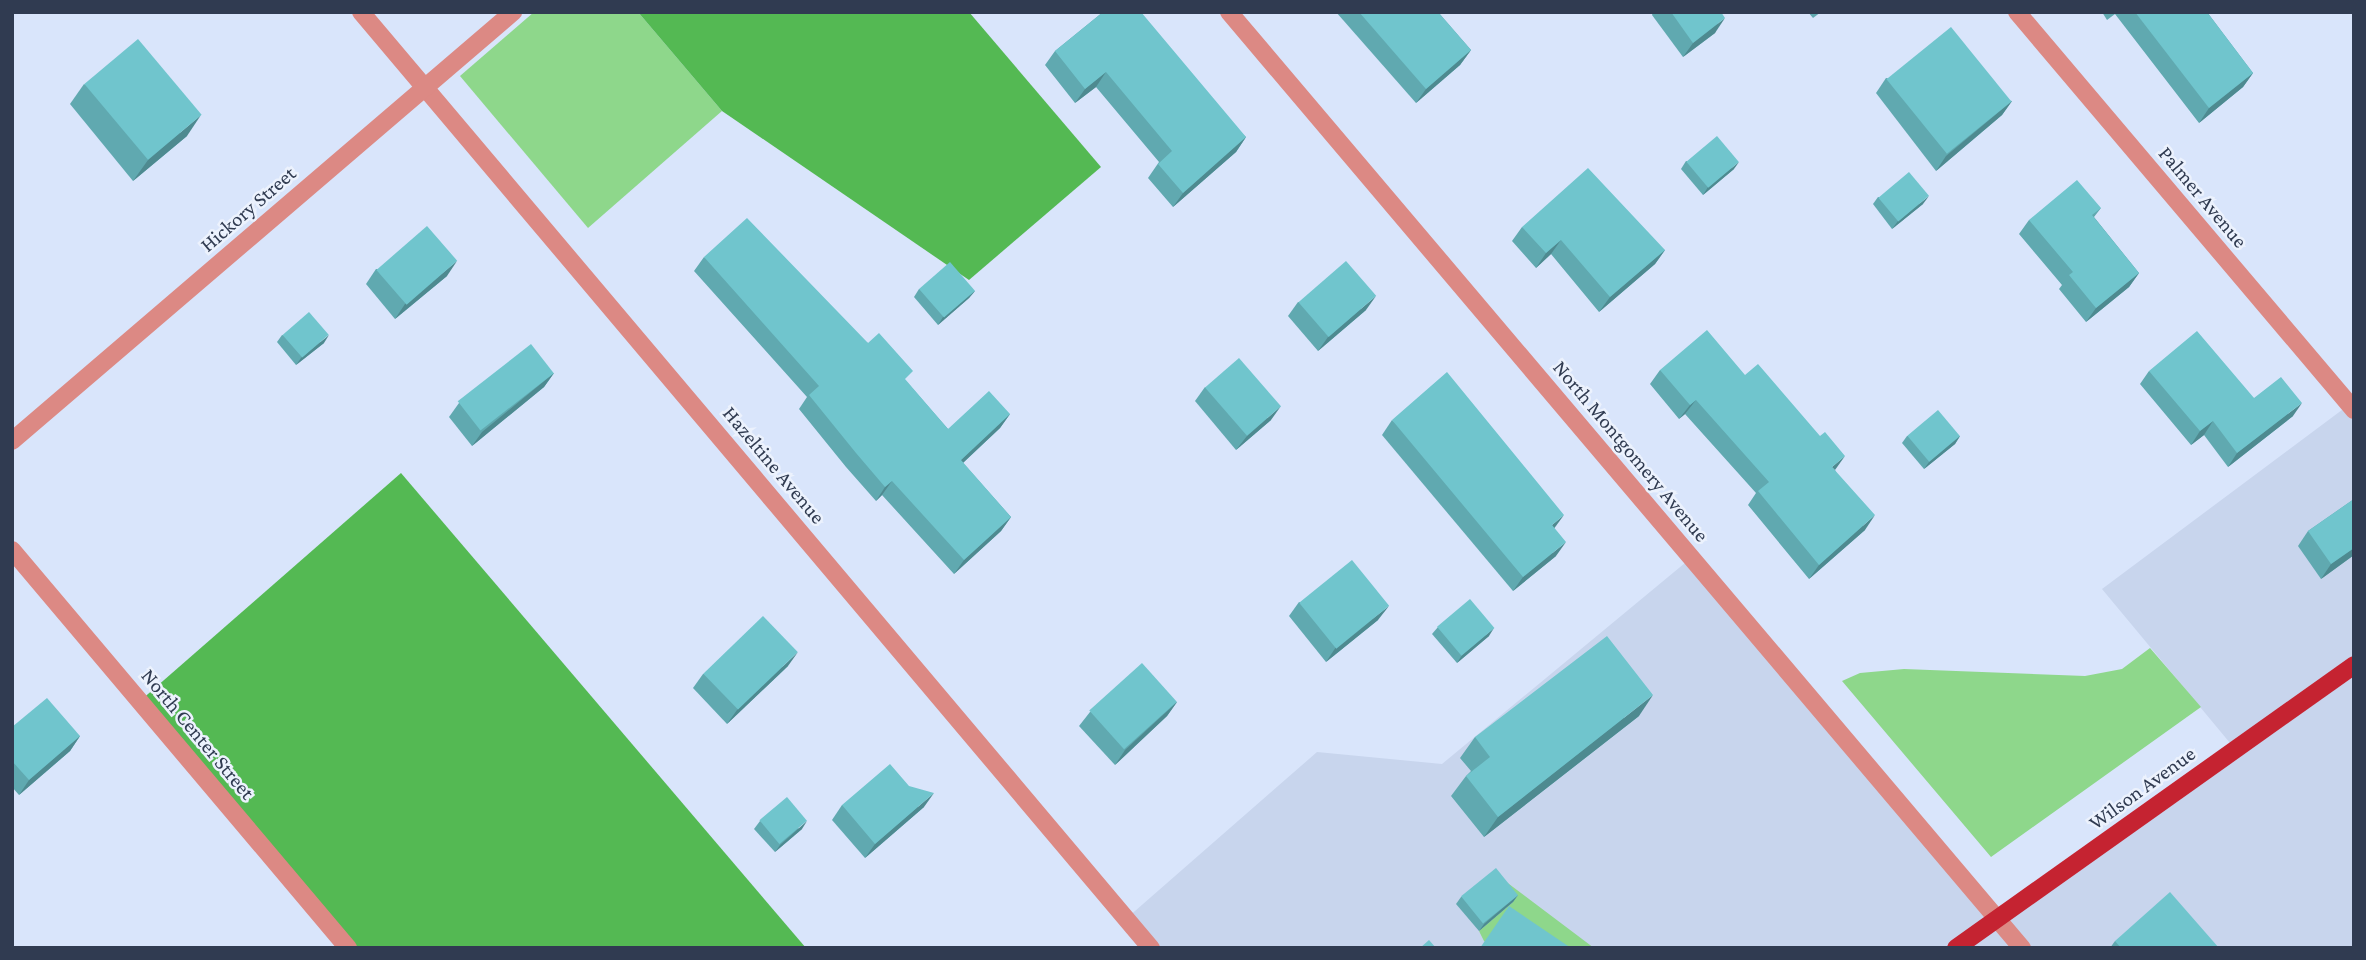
<!DOCTYPE html>
<style>
body{margin:0}
#map{position:relative;width:2366px;height:960px;overflow:hidden;background:#d9e5fb;font-family:"Crimson Pro",serif}
div>[style]{position:absolute}
.built>*{inset:0;background:#c8d5ed}
.green>*{inset:0;background:#8ed78b}
.forest>*{inset:0;background:#54b953}
.minor>*{height:18px;margin:-9px;padding:0 9px;transform-origin:9px;border-radius:9px;background:#dc8984}
.major>*{height:18px;margin:-9px;padding:0 9px;transform-origin:9px;border-radius:9px;background:#c52331}
.wall>*{inset:0;background:#60a9b0}
.shaded-wall>*{inset:0;background:#4e8a90}
.building>*{inset:0;background:#70c5cd;transform-origin:0 0}
span{translate:-50% -50%;white-space:nowrap;text-align:center;line-height:1.15;-webkit-text-stroke:5px #ecf2fd;paint-order:stroke}
.street-label{font-size:21px;color:#303b51}
.frame{position:absolute;inset:0;border:14px solid #303b51;pointer-events:none}
</style>
<div id="map">
<div class="built">
<div style="clip-path:polygon(2354px 401px,2354px 948px,1152px 948px,1127px 918px,1317px 752px,1442px 764px,1691px 558px,1997px 918px,2235px 749px,2102px 589px)"></div>
</div>
<div class="green">
<div style="clip-path:polygon(534px 12px,638px 12px,722px 111px,588px 228px,460px 76px)"></div>
<div style="clip-path:polygon(2150px 648px,2201px 707px,1991px 857px,1842px 681px,1860px 673px,1904px 669px,2085px 676px,2122px 669px)"></div>
<div style="clip-path:polygon(1493px 872px,1594px 948px,1494px 948px,1484px 941px,1479px 931px,1513px 902px)"></div>
</div>
<div class="forest">
<div style="clip-path:polygon(638px 12px,969px 12px,1101px 167px,969px 280px,722px 111px)"></div>
<div style="clip-path:polygon(401px 473px,806px 948px,348px 948px,140px 701px)"></div>
</div>
<div class="minor">
<div style="left:361px;top:12px;width:1225px;rotate:49.84deg"></div>
<div style="left:1229px;top:12px;width:1227px;rotate:49.73deg"></div>
<div style="left:2017px;top:12px;width:522px;rotate:49.74deg"></div>
<div style="left:12px;top:441px;width:660px;rotate:-40.57deg"></div>
<div style="left:12px;top:550px;width:521px;rotate:49.83deg"></div>
</div>
<div class="major">
<div style="left:1956px;top:948px;width:488px;rotate:-35.4deg"></div>
</div>
<div class="wall">
<div style="clip-path:polygon(1103px 12px,1246px 137px,1236px 152px,1173px 207px,1148px 178px,1159px 162px,1096px 87px,1075px 103px,1045px 65px,1055px 51px)"></div>
<div style="clip-path:polygon(1336px 12px,1438px 12px,1471px 50px,1460px 65px,1416px 103px)"></div>
<div style="clip-path:polygon(1653px 12px,1721px 12px,1715px 33px,1683px 57px,1652px 15px)"></div>
<div style="clip-path:polygon(1808px 12px,1821px 12px,1813px 18px)"></div>
<div style="clip-path:polygon(2102px 12px,2207px 12px,2253px 73px,2243px 87px,2199px 123px,2115px 14px,2107px 20px)"></div>
<div style="clip-path:polygon(1886px 78px,2012px 101px,2002px 115px,1936px 171px,1876px 93px)"></div>
<div style="clip-path:polygon(84px 84px,187px 136px,133px 181px,70px 104px)"></div>
<div style="clip-path:polygon(1686px 161px,1734px 169px,1703px 195px,1681px 169px)"></div>
<div style="clip-path:polygon(1878px 197px,1923px 204px,1892px 229px,1873px 204px)"></div>
<div style="clip-path:polygon(2101px 208px,2094px 217px,2139px 273px,2129px 287px,2086px 322px,2059px 289px,2062px 285px,2019px 234px,2029px 220px)"></div>
<div style="clip-path:polygon(1522px 227px,1665px 250px,1655px 264px,1599px 312px,1551px 254px,1536px 268px,1512px 241px)"></div>
<div style="clip-path:polygon(704px 257px,868px 343px,906px 381px,948px 429px,1010px 414px,1000px 428px,963px 463px,1011px 517px,1001px 531px,954px 574px,882px 495px,876px 501px,846px 467px,799px 409px,807px 397px,694px 271px)"></div>
<div style="clip-path:polygon(376px 269px,447px 276px,395px 319px,366px 284px)"></div>
<div style="clip-path:polygon(919px 289px,975px 291px,969px 298px,938px 325px,914px 297px)"></div>
<div style="clip-path:polygon(1298px 302px,1366px 310px,1318px 351px,1288px 316px)"></div>
<div style="clip-path:polygon(282px 335px,324px 343px,296px 365px,277px 342px)"></div>
<div style="clip-path:polygon(1660px 370px,1745px 375px,1835px 470px,1865px 530px,1809px 579px,1748px 505px,1756px 493px,1685px 414px,1679px 419px,1650px 384px)"></div>
<div style="clip-path:polygon(2149px 371px,2254px 398px,2293px 416px,2228px 467px,2204px 435px,2191px 445px,2140px 384px)"></div>
<div style="clip-path:polygon(554px 373px,544px 387px,472px 446px,449px 417px,459px 403px)"></div>
<div style="clip-path:polygon(1205px 387px,1271px 420px,1236px 450px,1195px 401px)"></div>
<div style="clip-path:polygon(1392px 420px,1556px 556px,1513px 591px,1382px 435px)"></div>
<div style="clip-path:polygon(1907px 436px,1960px 436px,1955px 444px,1924px 469px,1902px 443px)"></div>
<div style="clip-path:polygon(2354px 499px,2354px 555px,2321px 579px,2298px 546px,2308px 531px)"></div>
<div style="clip-path:polygon(1299px 602px,1378px 620px,1326px 662px,1289px 616px)"></div>
<div style="clip-path:polygon(1438px 627px,1489px 636px,1457px 663px,1432px 634px)"></div>
<div style="clip-path:polygon(788px 666px,727px 724px,693px 688px,703px 674px)"></div>
<div style="clip-path:polygon(1177px 702px,1167px 716px,1115px 765px,1079px 726px,1090px 712px)"></div>
<div style="clip-path:polygon(1639px 716px,1484px 837px,1451px 796px,1466px 776px,1471px 771px,1460px 758px,1475px 737px)"></div>
<div style="clip-path:polygon(12px 727px,80px 736px,70px 751px,19px 795px,12px 787px)"></div>
<div style="clip-path:polygon(842px 805px,924px 807px,865px 858px,832px 820px)"></div>
<div style="clip-path:polygon(760px 821px,802px 829px,775px 852px,754px 829px)"></div>
<div style="clip-path:polygon(1518px 895px,1513px 902px,1479px 931px,1456px 904px,1461px 897px)"></div>
<div style="clip-path:polygon(2115px 941px,2219px 948px,2110px 948px)"></div>
</div>
<div class="shaded-wall">
<div style="clip-path:polygon(1725px 18px,1715px 33px,1683px 57px,1693px 43px)"></div>
<div style="clip-path:polygon(1471px 50px,1460px 65px,1416px 103px,1426px 89px)"></div>
<div style="clip-path:polygon(1106px 72px,1096px 87px,1075px 103px,1085px 89px)"></div>
<div style="clip-path:polygon(2253px 73px,2243px 87px,2199px 123px,2209px 108px)"></div>
<div style="clip-path:polygon(2012px 101px,2002px 115px,1936px 171px,1946px 156px)"></div>
<div style="clip-path:polygon(201px 115px,187px 136px,133px 181px,148px 160px)"></div>
<div style="clip-path:polygon(1246px 137px,1236px 152px,1173px 207px,1183px 193px)"></div>
<div style="clip-path:polygon(1739px 162px,1734px 169px,1703px 195px,1708px 187px)"></div>
<div style="clip-path:polygon(1929px 196px,1923px 204px,1892px 229px,1898px 221px)"></div>
<div style="clip-path:polygon(1561px 240px,1551px 254px,1536px 268px,1546px 253px)"></div>
<div style="clip-path:polygon(1665px 250px,1655px 264px,1599px 312px,1610px 297px)"></div>
<div style="clip-path:polygon(457px 261px,447px 276px,395px 319px,405px 304px)"></div>
<div style="clip-path:polygon(2139px 273px,2129px 287px,2086px 322px,2096px 308px)"></div>
<div style="clip-path:polygon(975px 291px,969px 298px,938px 325px,943px 317px)"></div>
<div style="clip-path:polygon(1376px 296px,1366px 310px,1318px 351px,1328px 337px)"></div>
<div style="clip-path:polygon(329px 335px,324px 343px,296px 365px,301px 358px)"></div>
<div style="clip-path:polygon(554px 373px,544px 387px,472px 446px,482px 432px)"></div>
<div style="clip-path:polygon(1696px 400px,1685px 414px,1679px 419px,1690px 405px)"></div>
<div style="clip-path:polygon(2302px 403px,2293px 416px,2228px 467px,2237px 453px)"></div>
<div style="clip-path:polygon(1281px 406px,1271px 420px,1236px 450px,1247px 436px)"></div>
<div style="clip-path:polygon(1010px 414px,1000px 428px,951px 474px,961px 460px)"></div>
<div style="clip-path:polygon(2213px 421px,2204px 435px,2191px 445px,2200px 431px)"></div>
<div style="clip-path:polygon(1960px 436px,1955px 444px,1924px 469px,1929px 462px)"></div>
<div style="clip-path:polygon(1845px 456px,1835px 470px,1832px 467px)"></div>
<div style="clip-path:polygon(892px 481px,882px 495px,876px 501px,885px 487px)"></div>
<div style="clip-path:polygon(1564px 515px,1553px 530px,1552px 525px)"></div>
<div style="clip-path:polygon(1875px 515px,1865px 530px,1809px 579px,1819px 565px)"></div>
<div style="clip-path:polygon(1011px 517px,1001px 531px,954px 574px,964px 560px)"></div>
<div style="clip-path:polygon(1566px 542px,1556px 556px,1513px 591px,1523px 577px)"></div>
<div style="clip-path:polygon(2354px 548px,2354px 555px,2321px 579px,2331px 564px)"></div>
<div style="clip-path:polygon(1389px 606px,1378px 620px,1326px 662px,1336px 647px)"></div>
<div style="clip-path:polygon(1494px 628px,1489px 636px,1457px 663px,1462px 655px)"></div>
<div style="clip-path:polygon(798px 652px,788px 666px,727px 724px,737px 710px)"></div>
<div style="clip-path:polygon(1653px 695px,1639px 716px,1484px 837px,1498px 817px)"></div>
<div style="clip-path:polygon(1177px 702px,1167px 716px,1115px 765px,1125px 750px)"></div>
<div style="clip-path:polygon(80px 736px,70px 751px,19px 795px,29px 780px)"></div>
<div style="clip-path:polygon(934px 793px,924px 807px,865px 858px,875px 844px)"></div>
<div style="clip-path:polygon(807px 821px,802px 829px,775px 852px,780px 845px)"></div>
<div style="clip-path:polygon(1518px 895px,1513px 902px,1479px 931px,1484px 924px)"></div>
</div>
<div class="building">
<div style="clip-path:polygon(1103px 12px,1141px 12px,1246px 137px,1183px 193px,1158px 164px,1172px 151px,1106px 72px,1085px 89px,1055px 51px)"></div>
<div style="clip-path:polygon(1359px 12px,1438px 12px,1471px 50px,1426px 89px)"></div>
<div style="clip-path:polygon(1671px 12px,1721px 12px,1725px 18px,1693px 43px)"></div>
<div style="clip-path:polygon(2135px 12px,2207px 12px,2253px 73px,2209px 108px)"></div>
<div style="left:1951px;top:27px;width:96px;height:83px;rotate:51deg"></div>
<div style="left:138px;top:39px;width:99px;height:70px;rotate:50deg"></div>
<div style="left:1717px;top:136px;width:34px;height:40px;rotate:50deg"></div>
<div style="clip-path:polygon(1588px 168px,1665px 250px,1610px 297px,1561px 240px,1546px 253px,1522px 227px)"></div>
<div style="left:1909px;top:172px;width:31px;height:40px;rotate:50deg"></div>
<div style="clip-path:polygon(2077px 180px,2101px 208px,2092px 215px,2139px 273px,2096px 308px,2069px 275px,2073px 272px,2029px 220px)"></div>
<div style="clip-path:polygon(747px 218px,868px 343px,879px 333px,913px 371px,905px 379px,948px 429px,989px 391px,1010px 414px,961px 460px,1011px 517px,964px 560px,892px 481px,885px 487px,856px 453px,809px 395px,819px 386px,704px 257px)"></div>
<div style="left:427px;top:226px;width:46px;height:67px;rotate:49deg"></div>
<div style="left:1346px;top:261px;width:46px;height:63px;rotate:49deg"></div>
<div style="left:950px;top:262px;width:38px;height:41px;rotate:49deg"></div>
<div style="left:309px;top:312px;width:30px;height:35px;rotate:49deg"></div>
<div style="clip-path:polygon(1707px 330px,1745px 375px,1758px 364px,1820px 436px,1825px 432px,1845px 456px,1832px 467px,1875px 515px,1819px 565px,1758px 491px,1769px 482px,1696px 400px,1690px 405px,1660px 370px)"></div>
<div style="clip-path:polygon(2197px 331px,2254px 398px,2281px 377px,2302px 403px,2237px 453px,2213px 421px,2200px 431px,2149px 371px)"></div>
<div style="left:531px;top:344px;width:37px;height:93px;rotate:52deg"></div>
<div style="left:1239px;top:358px;width:64px;height:45px;rotate:49deg"></div>
<div style="clip-path:polygon(1447px 372px,1564px 515px,1552px 525px,1566px 542px,1523px 577px,1392px 420px)"></div>
<div style="left:1938px;top:410px;width:34px;height:40px;rotate:50deg"></div>
<div style="clip-path:polygon(2354px 499px,2354px 548px,2331px 564px,2308px 531px)"></div>
<div style="left:1352px;top:560px;width:59px;height:68px;rotate:51deg"></div>
<div style="left:1470px;top:599px;width:38px;height:43px;rotate:50deg"></div>
<div style="left:763px;top:616px;width:50px;height:83px;rotate:46deg"></div>
<div style="clip-path:polygon(1607px 636px,1653px 695px,1498px 817px,1466px 776px,1490px 757px,1475px 737px)"></div>
<div style="left:1142px;top:663px;width:52px;height:71px;rotate:48deg"></div>
<div style="clip-path:polygon(47px 698px,80px 736px,29px 780px,12px 761px,12px 727px)"></div>
<div style="clip-path:polygon(890px 764px,909px 786px,934px 793px,875px 844px,842px 805px)"></div>
<div style="left:787px;top:797px;width:31px;height:36px;rotate:50deg"></div>
<div style="left:1496px;top:868px;width:35px;height:45px;rotate:51deg"></div>
<div style="clip-path:polygon(2170px 892px,2219px 948px,2121px 948px,2115px 941px)"></div>
<div style="clip-path:polygon(1509px 906px,1571px 948px,1480px 948px)"></div>
<div style="clip-path:polygon(1429px 940px,1436px 948px,1420px 948px)"></div>
</div>
<div class="street-label">
<span style="left:2203px;top:197px;rotate:50deg">Palmer Avenue</span>
<span style="left:248px;top:209px;rotate:-41deg">Hickory Street</span>
<span style="left:1631px;top:451px;rotate:50deg">North Montgomery Avenue</span>
<span style="left:774px;top:465px;rotate:50deg">Hazeltine Avenue</span>
<span style="left:198px;top:734px;rotate:50deg">North Center Street</span>
<span style="left:2142px;top:788px;rotate:-36deg">Wilson Avenue</span>
</div>
<div class="frame"></div>
</div>
